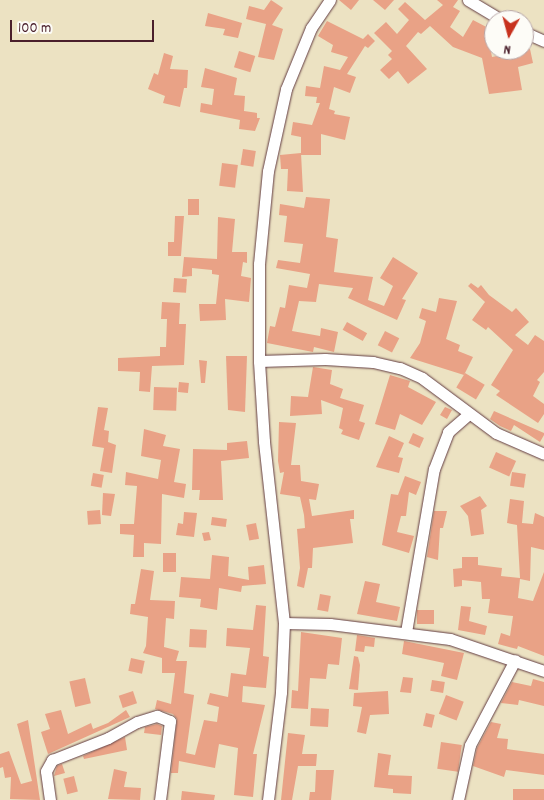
<!DOCTYPE html>
<style>
body{margin:0}
#map{position:relative;width:544px;height:800px;overflow:hidden;background:#ece2c2;font-family:Dekko,sans-serif}
div>[style]{position:absolute}
.building>*{inset:0;background:#e9a286;transform-origin:0 0}
.roads{filter:drop-shadow(0 0 1px #623c42) drop-shadow(0 0 1px #623c42)}
.minor>*{height:11px;margin:-5.5px;padding:0 5.5px;transform-origin:5.5px;border-radius:5.5px;background:#fff}
span{translate:-50% -50%;white-space:nowrap;text-align:center;line-height:1.15;-webkit-text-stroke:5px #fdfcf7;paint-order:stroke}
.north{position:absolute;left:484px;top:10px;width:50px;height:50px;box-sizing:border-box;background:#fdfcf7;border:1px solid #b5a4a5;border-radius:50%;rotate:187deg;font-size:14px;font-weight:700;line-height:20px;text-align:center;color:#4a1f2b}
.north::after{content:'';display:block;margin:auto;width:18px;height:22px;background:#c8321e;clip-path:polygon(50% 0,100% 100%,50% 72%,0 100%)}
.scale{position:absolute;left:10px;top:20px;width:144px;height:22px;box-sizing:border-box;border:2px solid #4a1f2b;border-top:0;padding-left:6px;font-size:15px;line-height:18px;white-space:nowrap;color:#4a1f2b;-webkit-text-stroke:4px #fdfcf7;paint-order:stroke}
</style>
<div id="map">
<div class="building">
<div style="clip-path:polygon(271px 0,283px 8px,272px 25px,283px 29px,274px 60px,258px 57px,266px 24px,246px 19px,249px 6px,264px 10px)"></div>
<div style="clip-path:polygon(339px 0,359px 0,351px 10px)"></div>
<div style="clip-path:polygon(373px 0,394px 0,385px 10px)"></div>
<div style="clip-path:polygon(437px 0,458px 0,453px 7px,460px 11px,450px 27px,463px 37px,473px 20px,494px 31px,494px 38px,488px 36px,492px 57px,530px 49px,533px 63px,518px 67px,522px 90px,489px 94px,482px 58px,453px 47px,430px 26px,421px 34px,418px 32px,406px 46px,427px 69px,408px 84px,398px 71px,389px 79px,380px 70px,392px 59px,388px 55px,392px 51px,374px 33px,386px 22px,397px 34px,409px 20px,398px 9px,405px 2px,425px 20px,443px 5px)"></div>
<div style="clip-path:polygon(208px 13px,242px 23px,238px 38px,223px 35px,225px 29px,205px 26px)"></div>
<div style="clip-path:polygon(327px 21px,363px 39px,368px 34px,375px 41px,368px 48px,365px 46px,347px 74px,356px 77px,350px 93px,334px 87px,329px 109px,335px 111px,334px 114px,350px 117px,345px 140px,321px 134px,321px 155px,301px 155px,301px 137px,291px 135px,293px 122px,312px 125px,320px 103px,316px 103px,317px 97px,305px 96px,306px 86px,320px 88px,324px 66px,340px 70px,348px 57px,331px 52px,333px 45px,318px 36px)"></div>
<div style="left:239px;top:51px;width:17px;height:17px;rotate:17deg"></div>
<div style="clip-path:polygon(164px 53px,173px 56px,170px 69px,188px 70px,187px 88px,184px 88px,180px 107px,163px 103px,165px 96px,148px 89px,154px 73px,158px 75px)"></div>
<div style="clip-path:polygon(205px 68px,237px 78px,234px 95px,245px 96px,244px 111px,257px 113px,257px 118px,260px 118px,255px 131px,239px 129px,240px 120px,200px 112px,201px 103px,212px 105px,214px 89px,201px 87px)"></div>
<div style="left:243px;top:149px;width:13px;height:16px;rotate:9deg"></div>
<div style="clip-path:polygon(301px 153px,303px 192px,287px 191px,288px 169px,281px 169px,280px 155px)"></div>
<div style="left:222px;top:163px;width:16px;height:23px;rotate:7deg"></div>
<div style="clip-path:polygon(306px 197px,330px 199px,326px 237px,338px 239px,334px 272px,373px 277px,368px 300px,384px 306px,393px 286px,380px 278px,393px 257px,418px 273px,402px 299px,406px 300px,397px 320px,348px 298px,353px 288px,319px 284px,316px 302px,299px 301px,292px 331px,320px 336px,321px 328px,338px 332px,334px 352px,314px 347px,313px 352px,267px 343px,270px 326px,275px 327px,280px 307px,285px 308px,289px 285px,307px 288px,310px 274px,276px 268px,278px 260px,300px 263px,303px 244px,284px 242px,287px 216px,279px 215px,280px 204px,304px 208px)"></div>
<div style="left:188px;top:199px;width:11px;height:16px"></div>
<div style="clip-path:polygon(175px 216px,184px 216px,181px 256px,168px 256px,168px 242px,174px 242px)"></div>
<div style="clip-path:polygon(218px 217px,235px 219px,232px 252px,247px 252px,247px 263px,243px 262px,241px 276px,251px 278px,249px 302px,225px 299px,226px 320px,200px 321px,199px 304px,216px 304px,219px 275px,212px 274px,212px 270px,192px 268px,192px 276px,182px 277px,184px 257px,217px 259px)"></div>
<div style="left:174px;top:278px;width:13px;height:14px;rotate:4deg"></div>
<div style="clip-path:polygon(471px 283px,478px 288px,481px 285px,489px 295px,512px 312px,516px 308px,529px 322px,515px 335px,528px 345px,535px 335px,544px 341px,544px 372px,537px 380px,540px 382px,533px 396px,544px 404px,544px 414px,538px 423px,496px 395px,500px 391px,491px 385px,513px 350px,488px 327px,486px 330px,472px 320px,485px 302px,468px 286px)"></div>
<div style="clip-path:polygon(439px 298px,457px 301px,446px 339px,460px 345px,458px 351px,473px 357px,464px 375px,410px 358px,420px 343px,426px 321px,419px 318px,422px 308px,436px 312px)"></div>
<div style="clip-path:polygon(162px 302px,180px 303px,179px 324px,186px 324px,184px 365px,152px 366px,150px 392px,139px 391px,140px 372px,118px 371px,118px 358px,160px 356px,160px 347px,166px 347px,167px 319px,161px 319px)"></div>
<div style="left:347px;top:322px;width:23px;height:9px;rotate:29deg"></div>
<div style="left:385px;top:331px;width:16px;height:16px;rotate:27deg"></div>
<div style="clip-path:polygon(226px 356px,247px 356px,245px 412px,228px 410px)"></div>
<div style="clip-path:polygon(199px 360px,207px 361px,205px 383px,201px 383px)"></div>
<div style="clip-path:polygon(313px 367px,332px 370px,330px 384px,343px 389px,340px 398px,364px 405px,359px 421px,365px 423px,359px 440px,341px 434px,343px 430px,339px 428px,343px 408px,321px 400px,322px 414px,290px 416px,291px 396px,308px 397px)"></div>
<div style="left:465px;top:373px;width:23px;height:17px;rotate:31deg"></div>
<div style="clip-path:polygon(390px 375px,410px 381px,408px 387px,436px 402px,422px 425px,400px 414px,395px 430px,375px 424px)"></div>
<div style="left:179px;top:382px;width:10px;height:10px;rotate:6deg"></div>
<div style="left:154px;top:387px;width:23px;height:23px;rotate:2deg"></div>
<div style="clip-path:polygon(98px 407px,108px 408px,104px 430px,109px 431px,108px 442px,116px 445px,112px 473px,100px 471px,104px 448px,92px 446px)"></div>
<div style="clip-path:polygon(445px 407px,452px 410px,447px 419px,440px 415px)"></div>
<div style="clip-path:polygon(494px 411px,544px 433px,544px 435px,540px 442px,514px 425px,511px 431px,500px 426px,490px 419px)"></div>
<div style="clip-path:polygon(279px 422px,296px 423px,291px 465px,300px 465px,301px 481px,319px 484px,316px 500px,309px 499px,312px 516px,354px 510px,354px 519px,350px 519px,353px 543px,313px 548px,312px 568px,308px 568px,304px 588px,297px 586px,300px 568px,297px 529px,305px 528px,304px 515px,300px 497px,280px 494px,284px 472px,280px 473px,278px 461px)"></div>
<div style="clip-path:polygon(144px 429px,166px 435px,163px 446px,180px 449px,174px 482px,186px 484px,184px 498px,162px 494px,161px 544px,144px 543px,144px 557px,133px 557px,134px 535px,120px 534px,120px 524px,134px 524px,137px 486px,125px 485px,126px 472px,158px 479px,161px 460px,141px 456px)"></div>
<div style="left:413px;top:433px;width:12px;height:11px;rotate:24deg"></div>
<div style="clip-path:polygon(389px 436px,404px 443px,398px 457px,403px 458px,399px 473px,376px 467px)"></div>
<div style="clip-path:polygon(247px 441px,249px 458px,221px 461px,223px 500px,199px 500px,200px 490px,192px 490px,193px 449px,227px 450px,227px 443px)"></div>
<div style="left:496px;top:452px;width:22px;height:17px;rotate:24deg"></div>
<div style="left:512px;top:472px;width:14px;height:14px;rotate:8deg"></div>
<div style="left:93px;top:473px;width:11px;height:13px;rotate:10deg"></div>
<div style="clip-path:polygon(405px 476px,421px 482px,416px 495px,409px 492px,406px 516px,401px 516px,397px 532px,414px 536px,409px 553px,382px 545px,391px 494px,398px 495px)"></div>
<div style="clip-path:polygon(103px 493px,115px 494px,111px 516px,102px 515px)"></div>
<div style="clip-path:polygon(480px 496px,487px 506px,481px 510px,484px 534px,471px 536px,468px 516px,460px 506px)"></div>
<div style="clip-path:polygon(510px 499px,524px 501px,522px 523px,533px 524px,535px 513px,544px 517px,544px 550px,531px 547px,530px 581px,520px 579px,518px 598px,533px 601px,544px 572px,544px 656px,518px 646px,517px 649px,498px 644px,501px 633px,510px 636px,513px 616px,488px 613px,490px 599px,482px 599px,481px 582px,462px 580px,462px 586px,454px 587px,453px 569px,462px 568px,462px 557px,478px 557px,478px 565px,502px 568px,501px 576px,520px 578px,517px 525px,507px 523px)"></div>
<div style="left:100px;top:510px;width:14px;height:13px;rotate:86deg"></div>
<div style="clip-path:polygon(434px 511px,447px 511px,443px 528px,440px 528px,438px 560px,427px 557px)"></div>
<div style="clip-path:polygon(184px 512px,197px 513px,194px 537px,176px 535px,178px 523px,183px 524px)"></div>
<div style="left:212px;top:517px;width:15px;height:8px;rotate:8deg"></div>
<div style="left:256px;top:523px;width:16px;height:10px;rotate:79deg"></div>
<div style="clip-path:polygon(209px 532px,211px 540px,204px 541px,202px 533px)"></div>
<div style="left:163px;top:553px;width:13px;height:19px"></div>
<div style="clip-path:polygon(212px 555px,229px 557px,228px 576px,249px 580px,248px 567px,264px 565px,266px 584px,242px 586px,241px 592px,219px 588px,217px 610px,200px 607px,201px 599px,179px 597px,181px 577px,210px 579px)"></div>
<div style="clip-path:polygon(141px 569px,154px 571px,150px 600px,175px 601px,174px 619px,166px 618px,164px 647px,179px 651px,176px 661px,187px 661px,184px 693px,194px 695px,186px 753px,195px 755px,204px 720px,217px 722px,219px 707px,207px 704px,210px 693px,228px 697px,231px 673px,246px 675px,250px 648px,226px 646px,227px 628px,253px 630px,256px 605px,266px 606px,263px 656px,269px 657px,266px 688px,243px 686px,242px 702px,265px 705px,253px 754px,257px 754px,253px 797px,234px 795px,238px 748px,219px 744px,215px 768px,179px 761px,178px 773px,171px 773px,177px 719px,173px 714px,155px 709px,157px 700px,171px 704px,175px 673px,162px 673px,162px 658px,143px 653px,146px 646px,148px 617px,130px 614px,131px 604px,135px 604px)"></div>
<div style="clip-path:polygon(365px 581px,380px 584px,376px 602px,400px 607px,397px 621px,357px 614px)"></div>
<div style="left:320px;top:594px;width:11px;height:16px;rotate:10deg"></div>
<div style="clip-path:polygon(461px 606px,471px 607px,469px 621px,487px 626px,485px 635px,458px 630px)"></div>
<div style="left:417px;top:610px;width:17px;height:14px"></div>
<div style="left:190px;top:629px;width:17px;height:18px;rotate:3deg"></div>
<div style="clip-path:polygon(301px 632px,342px 638px,339px 665px,328px 664px,326px 679px,310px 678px,308px 709px,291px 708px,292px 690px,298px 691px)"></div>
<div style="clip-path:polygon(357px 635px,375px 638px,374px 647px,365px 646px,364px 652px,355px 651px)"></div>
<div style="clip-path:polygon(404px 641px,464px 653px,457px 680px,441px 676px,444px 663px,402px 654px)"></div>
<div style="clip-path:polygon(354px 656px,358px 657px,360px 665px,358px 690px,349px 689px)"></div>
<div style="left:131px;top:658px;width:14px;height:13px;rotate:12deg"></div>
<div style="clip-path:polygon(403px 677px,413px 678px,411px 693px,400px 692px)"></div>
<div style="left:85px;top:678px;width:26px;height:16px;rotate:77deg"></div>
<div style="clip-path:polygon(533px 679px,544px 682px,544px 706px,519px 700px,518px 705px,501px 703px,512px 682px,531px 686px)"></div>
<div style="left:432px;top:680px;width:13px;height:11px;rotate:9deg"></div>
<div style="left:133px;top:691px;width:13px;height:15px;rotate:72deg"></div>
<div style="clip-path:polygon(388px 691px,389px 714px,370px 715px,366px 734px,357px 732px,362px 707px,353px 706px,354px 693px)"></div>
<div style="left:446px;top:695px;width:19px;height:20px;rotate:21deg"></div>
<div style="left:311px;top:708px;width:18px;height:18px;rotate:3deg"></div>
<div style="clip-path:polygon(61px 710px,68px 734px,91px 723px,93px 729px,108px 723px,126px 710px,130px 717px,48px 754px,41px 732px,50px 729px,45px 714px)"></div>
<div style="left:426px;top:713px;width:9px;height:13px;rotate:13deg"></div>
<div style="clip-path:polygon(28px 720px,40px 800px,10px 799px,11px 777px,5px 778px,3px 767px,0 768px,0 754px,9px 751px,21px 784px,32px 781px,17px 724px)"></div>
<div style="clip-path:polygon(491px 722px,501px 724px,497px 738px,508px 739px,507px 749px,544px 754px,544px 775px,506px 770px,504px 777px,473px 766px,477px 748px)"></div>
<div style="clip-path:polygon(157px 724px,162px 726px,161px 735px,144px 733px,145px 727px)"></div>
<div style="clip-path:polygon(288px 733px,305px 735px,302px 754px,317px 754px,316px 766px,298px 766px,292px 800px,281px 800px)"></div>
<div style="clip-path:polygon(125px 737px,127px 750px,84px 759px,83px 756px)"></div>
<div style="left:441px;top:742px;width:21px;height:27px;rotate:8deg"></div>
<div style="clip-path:polygon(378px 753px,391px 755px,388px 775px,412px 776px,411px 794px,393px 793px,393px 789px,374px 787px)"></div>
<div style="clip-path:polygon(62px 764px,65px 773px,54px 776px,57px 766px)"></div>
<div style="clip-path:polygon(114px 769px,127px 772px,124px 787px,141px 788px,140px 800px,108px 799px)"></div>
<div style="clip-path:polygon(316px 770px,334px 770px,331px 800px,309px 800px,310px 792px,315px 792px)"></div>
<div style="left:74px;top:776px;width:16px;height:11px;rotate:76deg"></div>
<div style="left:544px;top:789px;width:11px;height:31px;rotate:90deg"></div>
<div style="clip-path:polygon(182px 791px,215px 795px,214px 800px,181px 800px)"></div>
</div>
<div class="roads">
<div class="minor">
<div style="left:468px;top:0;width:39px;rotate:31deg"></div>
<div style="left:524px;top:32px;width:22px;rotate:24deg"></div>
<div style="left:259px;top:361px;width:66px;rotate:-1.7deg"></div>
<div style="left:325px;top:359px;width:48px;rotate:3.6deg"></div>
<div style="left:373px;top:362px;width:28px;rotate:13deg"></div>
<div style="left:400px;top:368px;width:24px;rotate:24deg"></div>
<div style="left:422px;top:378px;width:92px;rotate:36.6deg"></div>
<div style="left:496px;top:433px;width:52px;rotate:23.6deg"></div>
<div style="left:284px;top:623px;width:46px;rotate:1.2deg"></div>
<div style="left:330px;top:624px;width:121px;rotate:7.1deg"></div>
<div style="left:450px;top:639px;width:99px;rotate:18.8deg"></div>
<div style="left:406px;top:632px;width:165px;rotate:-80.3deg"></div>
<div style="left:434px;top:469px;width:40px;rotate:-69deg"></div>
<div style="left:448px;top:432px;width:28px;rotate:-41deg"></div>
<div style="left:50px;top:800px;width:29px;rotate:-98deg"></div>
<div style="left:46px;top:771px;width:13px;rotate:-61deg"></div>
<div style="left:52px;top:760px;width:60px;rotate:-21.4deg"></div>
<div style="left:108px;top:738px;width:33px;rotate:-29deg"></div>
<div style="left:137px;top:722px;width:21px;rotate:-17deg"></div>
<div style="left:157px;top:716px;width:14px;rotate:21deg"></div>
<div style="left:170px;top:721px;width:80px;rotate:97.2deg"></div>
<div style="left:268px;top:800px;width:109px;rotate:-83.1deg"></div>
<div style="left:281px;top:692px;width:69px;rotate:-87.5deg"></div>
<div style="left:284px;top:623px;width:183px;rotate:-96.3deg"></div>
<div style="left:264px;top:441px;width:80px;rotate:-93.6deg"></div>
<div style="left:259px;top:361px;width:97px;rotate:-90deg"></div>
<div style="left:259px;top:264px;width:93px;rotate:-84.5deg"></div>
<div style="left:268px;top:171px;width:84px;rotate:-77.6deg"></div>
<div style="left:286px;top:89px;width:66px;rotate:-67.7deg"></div>
<div style="left:311px;top:28px;width:34px;rotate:-56deg"></div>
<div style="left:458px;top:800px;width:56px;rotate:-77.7deg"></div>
<div style="left:470px;top:745px;width:96px;rotate:-62.1deg"></div>
</div>
</div>
<div class="north">N</div>
<div class="scale">100 m</div>
</div>
